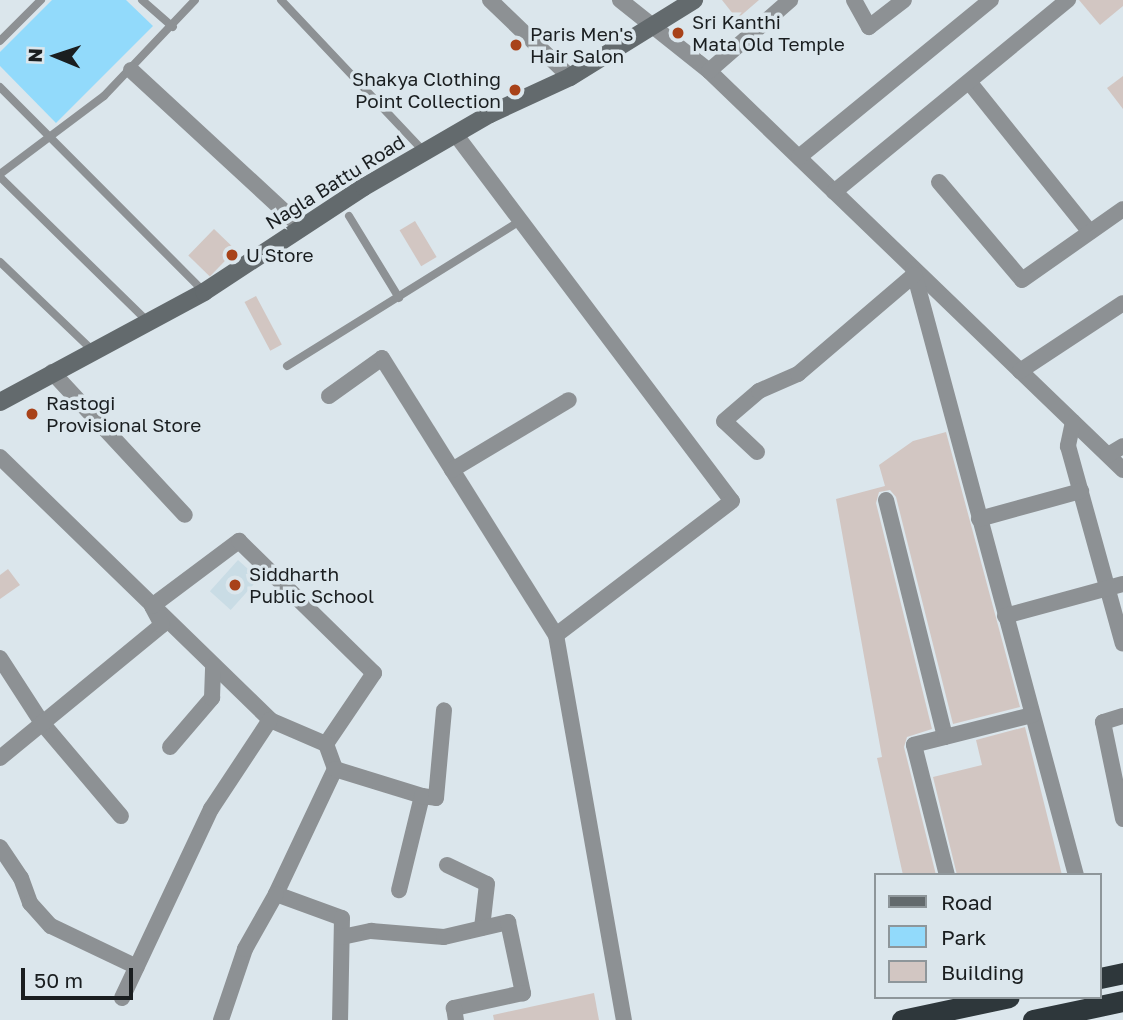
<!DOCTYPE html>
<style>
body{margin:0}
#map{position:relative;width:1123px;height:1020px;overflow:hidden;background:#dbe6ec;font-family:"Golos Text",sans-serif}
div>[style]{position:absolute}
.built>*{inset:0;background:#c9dce5;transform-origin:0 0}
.green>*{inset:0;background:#92dafb}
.building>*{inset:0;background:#d2c6c2;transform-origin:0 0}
.lane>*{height:8px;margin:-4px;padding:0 4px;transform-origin:4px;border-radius:4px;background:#8d9194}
.street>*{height:16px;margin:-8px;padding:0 8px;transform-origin:8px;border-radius:8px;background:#8d9194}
.secondary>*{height:18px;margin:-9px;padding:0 9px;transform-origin:9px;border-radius:9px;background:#636a6d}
.highway>*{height:21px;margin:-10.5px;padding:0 10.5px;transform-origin:10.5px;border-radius:10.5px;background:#2e373b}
.dots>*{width:19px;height:19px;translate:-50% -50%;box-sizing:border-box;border:4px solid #dbe6ec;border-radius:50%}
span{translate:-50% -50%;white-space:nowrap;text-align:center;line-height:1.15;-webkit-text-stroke:7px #dbe6ec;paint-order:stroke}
.poi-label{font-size:19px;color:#1a1e20}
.left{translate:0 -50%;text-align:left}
.right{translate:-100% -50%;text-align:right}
.street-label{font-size:19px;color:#1a1e20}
.legend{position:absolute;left:874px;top:873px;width:228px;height:126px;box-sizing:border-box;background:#dbe6ec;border:2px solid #8e969a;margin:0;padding:9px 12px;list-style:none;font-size:21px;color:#1a1e20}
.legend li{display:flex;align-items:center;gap:14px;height:35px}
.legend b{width:35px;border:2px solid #8e969a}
.north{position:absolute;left:21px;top:21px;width:70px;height:70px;-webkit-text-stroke:5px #dbe6ec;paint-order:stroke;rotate:272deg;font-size:19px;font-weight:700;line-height:28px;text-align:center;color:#1a1e20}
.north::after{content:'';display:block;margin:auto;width:24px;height:32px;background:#1a1e20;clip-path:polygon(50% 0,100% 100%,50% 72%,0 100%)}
.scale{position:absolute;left:21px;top:968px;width:112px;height:32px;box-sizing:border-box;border:4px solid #1a1e20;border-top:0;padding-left:9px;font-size:21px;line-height:24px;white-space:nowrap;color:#1a1e20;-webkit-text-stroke:5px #dbe6ec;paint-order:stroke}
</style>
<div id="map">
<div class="built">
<div style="left:238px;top:560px;width:28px;height:42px;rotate:42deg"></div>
</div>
<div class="green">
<div style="clip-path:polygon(52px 0,126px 0,153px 26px,56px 123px,0 66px,0 52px)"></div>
</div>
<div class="building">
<div style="clip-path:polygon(722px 0,759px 0,737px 19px)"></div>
<div style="clip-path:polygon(1079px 0,1123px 0,1123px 6px,1100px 25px)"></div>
<div style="clip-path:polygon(1123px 76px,1123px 109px,1107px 88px)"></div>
<div style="left:415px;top:221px;width:42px;height:18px;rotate:59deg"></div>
<div style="left:214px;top:229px;width:30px;height:37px;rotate:44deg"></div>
<div style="left:256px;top:296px;width:55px;height:13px;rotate:62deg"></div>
<div style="clip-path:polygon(946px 432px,1020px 707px,953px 724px,896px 497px,890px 490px,879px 492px,876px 503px,932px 729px,907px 737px,904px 747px,936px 875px,903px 875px,877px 758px,882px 757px,836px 499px,885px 486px,879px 465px,913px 441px)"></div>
<div style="clip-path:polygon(8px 569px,20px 585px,0 599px,0 575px)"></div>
<div style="clip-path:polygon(1025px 727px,1062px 875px,957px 875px,933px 777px,982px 765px,976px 740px)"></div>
<div style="clip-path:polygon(594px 993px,599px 1020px,494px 1020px,493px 1015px)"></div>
</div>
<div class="lane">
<div style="left:142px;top:0;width:41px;rotate:41.1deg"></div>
<div style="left:281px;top:0;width:209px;rotate:46.7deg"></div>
<div style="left:0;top:41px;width:58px;rotate:-45deg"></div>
<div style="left:0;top:87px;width:289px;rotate:45.1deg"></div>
<div style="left:0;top:174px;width:130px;rotate:-36.9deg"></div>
<div style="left:104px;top:96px;width:132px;rotate:-46.5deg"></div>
<div style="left:0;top:177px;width:204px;rotate:44.4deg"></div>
<div style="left:349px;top:216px;width:96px;rotate:58.6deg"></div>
<div style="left:0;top:262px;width:129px;rotate:43.7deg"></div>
<div style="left:287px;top:366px;width:274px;rotate:-31.9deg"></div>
</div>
<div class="street">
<div style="left:490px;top:0;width:111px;rotate:43.9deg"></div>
<div style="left:620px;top:0;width:114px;rotate:38.6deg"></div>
<div style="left:709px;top:71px;width:575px;rotate:43.94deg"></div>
<div style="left:854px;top:0;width:31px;rotate:61deg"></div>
<div style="left:869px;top:27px;width:44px;rotate:-37.6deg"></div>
<div style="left:131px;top:70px;width:233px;rotate:42.7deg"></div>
<div style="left:709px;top:71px;width:108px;rotate:-41.2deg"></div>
<div style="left:970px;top:83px;width:191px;rotate:51.2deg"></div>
<div style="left:456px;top:135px;width:458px;rotate:53deg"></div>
<div style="left:732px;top:501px;width:221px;rotate:142.7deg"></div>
<div style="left:799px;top:157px;width:248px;rotate:-39.3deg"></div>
<div style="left:939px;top:182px;width:128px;rotate:49.7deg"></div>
<div style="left:1022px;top:280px;width:123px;rotate:-35.1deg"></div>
<div style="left:834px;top:192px;width:303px;rotate:-39.4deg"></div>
<div style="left:913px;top:269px;width:628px;rotate:74.95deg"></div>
<div style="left:1020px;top:371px;width:123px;rotate:-33.4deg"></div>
<div style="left:52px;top:372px;width:195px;rotate:47.1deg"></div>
<div style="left:329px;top:396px;width:65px;rotate:-35.6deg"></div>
<div style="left:382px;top:358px;width:327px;rotate:57.9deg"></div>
<div style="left:556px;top:635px;width:391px;rotate:80deg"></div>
<div style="left:1073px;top:422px;width:25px;rotate:102deg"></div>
<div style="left:1068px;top:446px;width:205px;rotate:74.5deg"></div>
<div style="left:757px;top:452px;width:45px;rotate:-136.8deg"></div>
<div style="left:724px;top:421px;width:46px;rotate:-40.6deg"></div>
<div style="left:759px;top:391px;width:43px;rotate:-23.6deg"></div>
<div style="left:798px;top:374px;width:153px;rotate:-40.5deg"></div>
<div style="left:1108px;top:455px;width:17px;rotate:-31deg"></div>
<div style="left:0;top:457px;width:377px;rotate:44.2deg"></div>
<div style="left:270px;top:720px;width:61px;rotate:23.2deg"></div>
<div style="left:452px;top:470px;width:136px;rotate:-30.9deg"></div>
<div style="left:886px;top:500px;width:244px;rotate:76deg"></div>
<div style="left:945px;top:737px;width:32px;rotate:166deg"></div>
<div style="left:914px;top:745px;width:134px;rotate:75.8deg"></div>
<div style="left:979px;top:519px;width:106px;rotate:-15.4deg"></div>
<div style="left:1005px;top:616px;width:122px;rotate:-15.2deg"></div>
<div style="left:0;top:658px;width:77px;rotate:57.1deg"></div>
<div style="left:42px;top:723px;width:122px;rotate:49.7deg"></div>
<div style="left:1123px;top:716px;width:21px;rotate:163deg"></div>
<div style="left:1103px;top:722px;width:99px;rotate:78.3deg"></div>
<div style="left:945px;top:737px;width:90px;rotate:-14.2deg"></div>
<div style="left:170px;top:747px;width:65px;rotate:-49.4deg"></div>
<div style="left:212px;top:698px;width:32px;rotate:-88deg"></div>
<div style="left:0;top:758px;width:210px;rotate:-39.4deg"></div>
<div style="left:162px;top:625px;width:21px;rotate:-118deg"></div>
<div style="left:152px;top:606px;width:109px;rotate:-36.8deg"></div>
<div style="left:239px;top:541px;width:189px;rotate:44.4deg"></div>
<div style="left:374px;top:673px;width:86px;rotate:124.1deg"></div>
<div style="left:326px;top:744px;width:27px;rotate:70deg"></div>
<div style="left:335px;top:769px;width:138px;rotate:115.3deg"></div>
<div style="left:276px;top:894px;width:70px;rotate:20deg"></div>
<div style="left:342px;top:918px;width:102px;rotate:91.1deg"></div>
<div style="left:335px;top:769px;width:91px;rotate:17.2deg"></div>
<div style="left:422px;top:796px;width:97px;rotate:103.7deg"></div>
<div style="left:422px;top:796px;width:14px;rotate:8deg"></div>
<div style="left:436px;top:798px;width:88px;rotate:-84.8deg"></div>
<div style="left:0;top:847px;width:37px;rotate:56deg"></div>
<div style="left:21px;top:878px;width:27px;rotate:70deg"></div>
<div style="left:30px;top:903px;width:31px;rotate:48deg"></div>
<div style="left:51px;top:926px;width:95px;rotate:25.5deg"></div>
<div style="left:447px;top:865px;width:44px;rotate:25.4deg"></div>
<div style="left:487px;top:884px;width:44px;rotate:96.5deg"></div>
<div style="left:342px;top:937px;width:30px;rotate:-12deg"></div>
<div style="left:371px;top:931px;width:73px;rotate:4.7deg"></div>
<div style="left:444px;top:937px;width:66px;rotate:-13.2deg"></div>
<div style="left:508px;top:922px;width:73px;rotate:78.1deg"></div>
<div style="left:523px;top:993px;width:71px;rotate:167.7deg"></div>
<div style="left:454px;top:1008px;width:12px;rotate:81deg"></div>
<div style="left:122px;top:998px;width:209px;rotate:-64.8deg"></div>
<div style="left:211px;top:809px;width:107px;rotate:-56.5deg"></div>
<div style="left:221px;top:1020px;width:75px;rotate:-71.3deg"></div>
<div style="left:245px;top:949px;width:63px;rotate:-60.6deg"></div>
</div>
<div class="secondary">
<div style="left:0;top:402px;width:232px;rotate:-28.3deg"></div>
<div style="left:204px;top:292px;width:191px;rotate:-33.3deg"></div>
<div style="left:364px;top:187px;width:146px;rotate:-30.1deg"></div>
<div style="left:490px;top:114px;width:88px;rotate:-24.8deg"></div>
<div style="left:570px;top:77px;width:146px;rotate:-31.8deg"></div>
</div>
<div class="highway">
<div style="left:1100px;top:978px;width:24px;rotate:-12deg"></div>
<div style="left:902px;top:1020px;width:109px;rotate:-12.1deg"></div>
<div style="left:1033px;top:1020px;width:92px;rotate:-11.9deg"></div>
</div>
<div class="dots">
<div style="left:678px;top:33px;background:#a84219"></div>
<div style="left:516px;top:45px;background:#a84219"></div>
<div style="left:515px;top:90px;background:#a84219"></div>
<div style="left:232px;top:255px;background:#a84219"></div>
<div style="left:32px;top:414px;background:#a84219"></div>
<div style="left:235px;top:585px;background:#a84219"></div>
</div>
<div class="poi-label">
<span class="left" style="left:692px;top:33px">Sri Kanthi<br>Mata Old Temple</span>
<span class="left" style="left:530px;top:45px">Paris Men's<br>Hair Salon</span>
<span class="right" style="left:501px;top:90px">Shakya Clothing<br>Point Collection</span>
<span class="left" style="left:246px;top:255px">U Store</span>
<span class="left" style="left:46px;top:414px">Rastogi<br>Provisional Store</span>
<span class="left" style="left:249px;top:585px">Siddharth<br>Public School</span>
</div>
<div class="street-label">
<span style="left:335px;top:182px;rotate:-32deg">Nagla Battu Road</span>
</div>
<ul class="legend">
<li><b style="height:9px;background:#636a6d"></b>Road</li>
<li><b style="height:19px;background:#92dafb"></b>Park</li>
<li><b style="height:19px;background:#d2c6c2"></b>Building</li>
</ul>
<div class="north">N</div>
<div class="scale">50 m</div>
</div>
